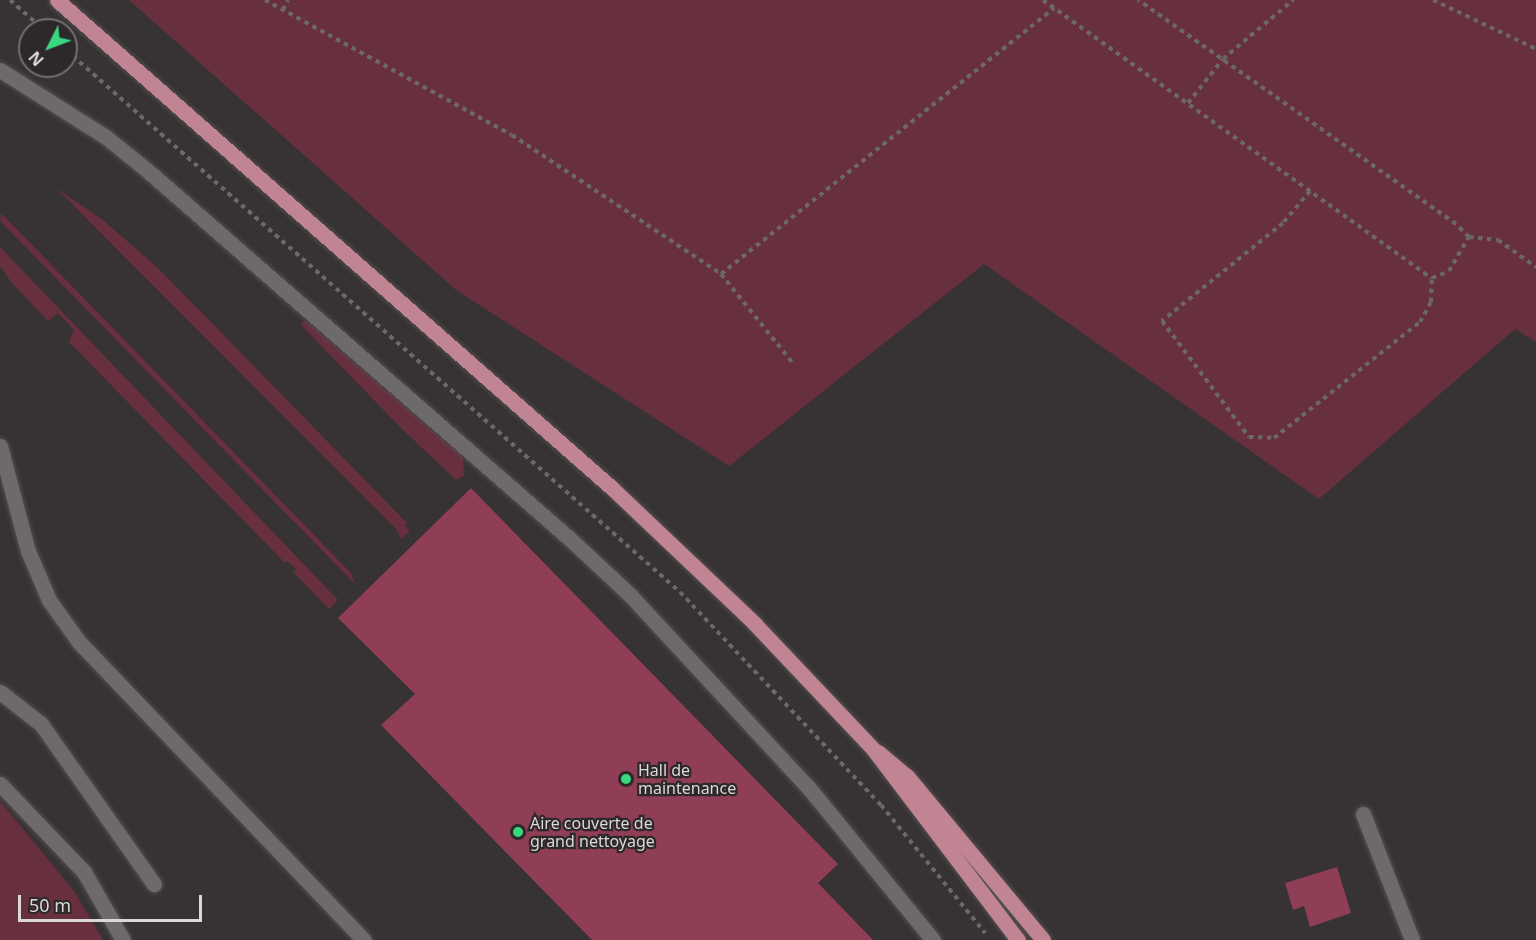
<!DOCTYPE html>
<style>
body{margin:0}
#map{position:relative;width:1536px;height:940px;overflow:hidden;background:#373233;font-family:"Noto Sans",sans-serif}
div>[style]{position:absolute}
.green>*{inset:0;background:#682f3f}
.building>*{inset:0;background:#903d56}
.path>*{height:4px;margin-top:-2px;transform-origin:0;background:repeating-linear-gradient(90deg,#6c6869 0 4.5px,transparent 0 9px)}
.roads{filter:drop-shadow(0 0 2px #534f50) drop-shadow(0 0 2px #534f50)}
.minor>*{height:15px;margin:-7.5px;padding:0 7.5px;transform-origin:7.5px;border-radius:7.5px;background:#6e696a}
.major>*{height:15px;margin:-7.5px;padding:0 7.5px;transform-origin:7.5px;border-radius:7.5px;background:#c08493}
.dots>*{width:16px;height:16px;translate:-50% -50%;box-sizing:border-box;border:3px solid #2d2829;border-radius:50%}
span{translate:-50% -50%;white-space:nowrap;text-align:center;line-height:1.15;-webkit-text-stroke:4.5px #2d2829;paint-order:stroke}
.poi-label{font-size:16px;color:#dad8d8}
.left{translate:0 -50%;text-align:left}
.north{position:absolute;left:18px;top:18px;width:60px;height:60px;box-sizing:border-box;background:#2d2829;border:2px solid #726e6f;border-radius:50%;rotate:228deg;font-size:16px;font-weight:700;line-height:24px;text-align:center;color:#dad8d8}
.north::after{content:'';display:block;margin:auto;width:21px;height:27px;background:#37d880;clip-path:polygon(50% 0,100% 100%,50% 72%,0 100%)}
.scale{position:absolute;left:18px;top:895px;width:184px;height:27px;box-sizing:border-box;border:3px solid #dad8d8;border-top:0;padding-left:8px;font-size:18px;line-height:21px;white-space:nowrap;color:#dad8d8;-webkit-text-stroke:4px #2d2829;paint-order:stroke}
</style>
<div id="map">
<div class="green">
<div style="clip-path:polygon(129px 0,1536px 0,1536px 342px,1515px 329px,1319px 499px,984px 264px,729px 466px,456px 290px)"></div>
<div style="clip-path:polygon(56px 188px,103px 220px,160px 270px,407px 523px,405px 526px,410px 531px,401px 539px,396px 529px)"></div>
<div style="clip-path:polygon(1px 213px,351px 573px,355px 584px,0 221px)"></div>
<div style="clip-path:polygon(0 247px,338px 600px,329px 609px,293px 572px,296px 569px,287px 561px,285px 563px,69px 342px,74px 330px,58px 313px,48px 321px,11px 282px,0 266px)"></div>
<div style="clip-path:polygon(305px 320px,463px 457px,464px 476px,456px 480px,401px 428px,301px 325px)"></div>
<div style="clip-path:polygon(0 801px,74px 891px,103px 940px,0 940px)"></div>
</div>
<div class="building">
<div style="clip-path:polygon(471px 488px,838px 864px,818px 883px,873px 940px,592px 940px,381px 725px,415px 694px,338px 618px)"></div>
<div style="clip-path:polygon(1337px 867px,1351px 913px,1310px 927px,1304px 906px,1293px 910px,1285px 883px)"></div>
</div>
<div class="path">
<div style="left:10px;top:0;width:45px;rotate:41.4deg"></div>
<div style="left:265px;top:0;width:281px;rotate:28.7deg"></div>
<div style="left:512px;top:135px;width:251px;rotate:33.6deg"></div>
<div style="left:721px;top:274px;width:426px;rotate:-38.6deg"></div>
<div style="left:1043px;top:0;width:478px;rotate:35.6deg"></div>
<div style="left:1432px;top:278px;width:18px;rotate:-22deg"></div>
<div style="left:1449px;top:271px;width:39px;rotate:-60deg"></div>
<div style="left:1469px;top:237px;width:18px;rotate:-135deg"></div>
<div style="left:1456px;top:224px;width:389px;rotate:-144.8deg"></div>
<div style="left:1433px;top:0;width:114px;rotate:25.4deg"></div>
<div style="left:283px;top:10px;width:11px;rotate:-63deg"></div>
<div style="left:66px;top:50px;width:819px;rotate:41.44deg"></div>
<div style="left:680px;top:592px;width:293px;rotate:46.7deg"></div>
<div style="left:881px;top:805px;width:165px;rotate:50.9deg"></div>
<div style="left:1188px;top:103px;width:56px;rotate:-51.5deg"></div>
<div style="left:1223px;top:59px;width:92px;rotate:-40.1deg"></div>
<div style="left:1310px;top:191px;width:42px;rotate:130.2deg"></div>
<div style="left:1283px;top:223px;width:156px;rotate:141deg"></div>
<div style="left:1162px;top:321px;width:145px;rotate:53.1deg"></div>
<div style="left:1249px;top:437px;width:25px;rotate:2deg"></div>
<div style="left:1274px;top:438px;width:186px;rotate:-38.5deg"></div>
<div style="left:1420px;top:322px;width:23px;rotate:-61deg"></div>
<div style="left:1431px;top:302px;width:24px;rotate:-88deg"></div>
<div style="left:1469px;top:237px;width:29px;rotate:6deg"></div>
<div style="left:1498px;top:240px;width:47px;rotate:35.4deg"></div>
<div style="left:721px;top:274px;width:113px;rotate:51.1deg"></div>
</div>
<div class="roads">
<div class="minor">
<div style="left:0;top:70px;width:125px;rotate:32.3deg"></div>
<div style="left:106px;top:137px;width:54px;rotate:39deg"></div>
<div style="left:148px;top:171px;width:560px;rotate:41.09deg"></div>
<div style="left:570px;top:539px;width:82px;rotate:43deg"></div>
<div style="left:630px;top:595px;width:263px;rotate:47.2deg"></div>
<div style="left:809px;top:788px;width:196px;rotate:50.8deg"></div>
<div style="left:0;top:446px;width:109px;rotate:75.1deg"></div>
<div style="left:28px;top:551px;width:53px;rotate:66.8deg"></div>
<div style="left:49px;top:600px;width:52px;rotate:54.5deg"></div>
<div style="left:79px;top:642px;width:412px;rotate:46.3deg"></div>
<div style="left:0;top:692px;width:52px;rotate:38deg"></div>
<div style="left:41px;top:724px;width:196px;rotate:54.8deg"></div>
<div style="left:0;top:784px;width:122px;rotate:46.3deg"></div>
<div style="left:84px;top:872px;width:78px;rotate:60.2deg"></div>
<div style="left:1363px;top:814px;width:135px;rotate:68.7deg"></div>
</div>
<div class="major">
<div style="left:57px;top:0;width:740px;rotate:41.33deg"></div>
<div style="left:613px;top:489px;width:195px;rotate:43.5deg"></div>
<div style="left:754px;top:623px;width:173px;rotate:46.6deg"></div>
<div style="left:873px;top:749px;width:240px;rotate:52.8deg"></div>
<div style="left:878px;top:752px;width:38px;rotate:40deg"></div>
<div style="left:907px;top:776px;width:213px;rotate:50.3deg"></div>
</div>
</div>
<div class="dots">
<div style="left:626px;top:779px;background:#37d880"></div>
<div style="left:518px;top:832px;background:#37d880"></div>
</div>
<div class="poi-label">
<span class="left" style="left:638px;top:779px">Hall de<br>maintenance</span>
<span class="left" style="left:530px;top:832px">Aire couverte de<br>grand nettoyage</span>
</div>
<div class="north">N</div>
<div class="scale">50 m</div>
</div>
